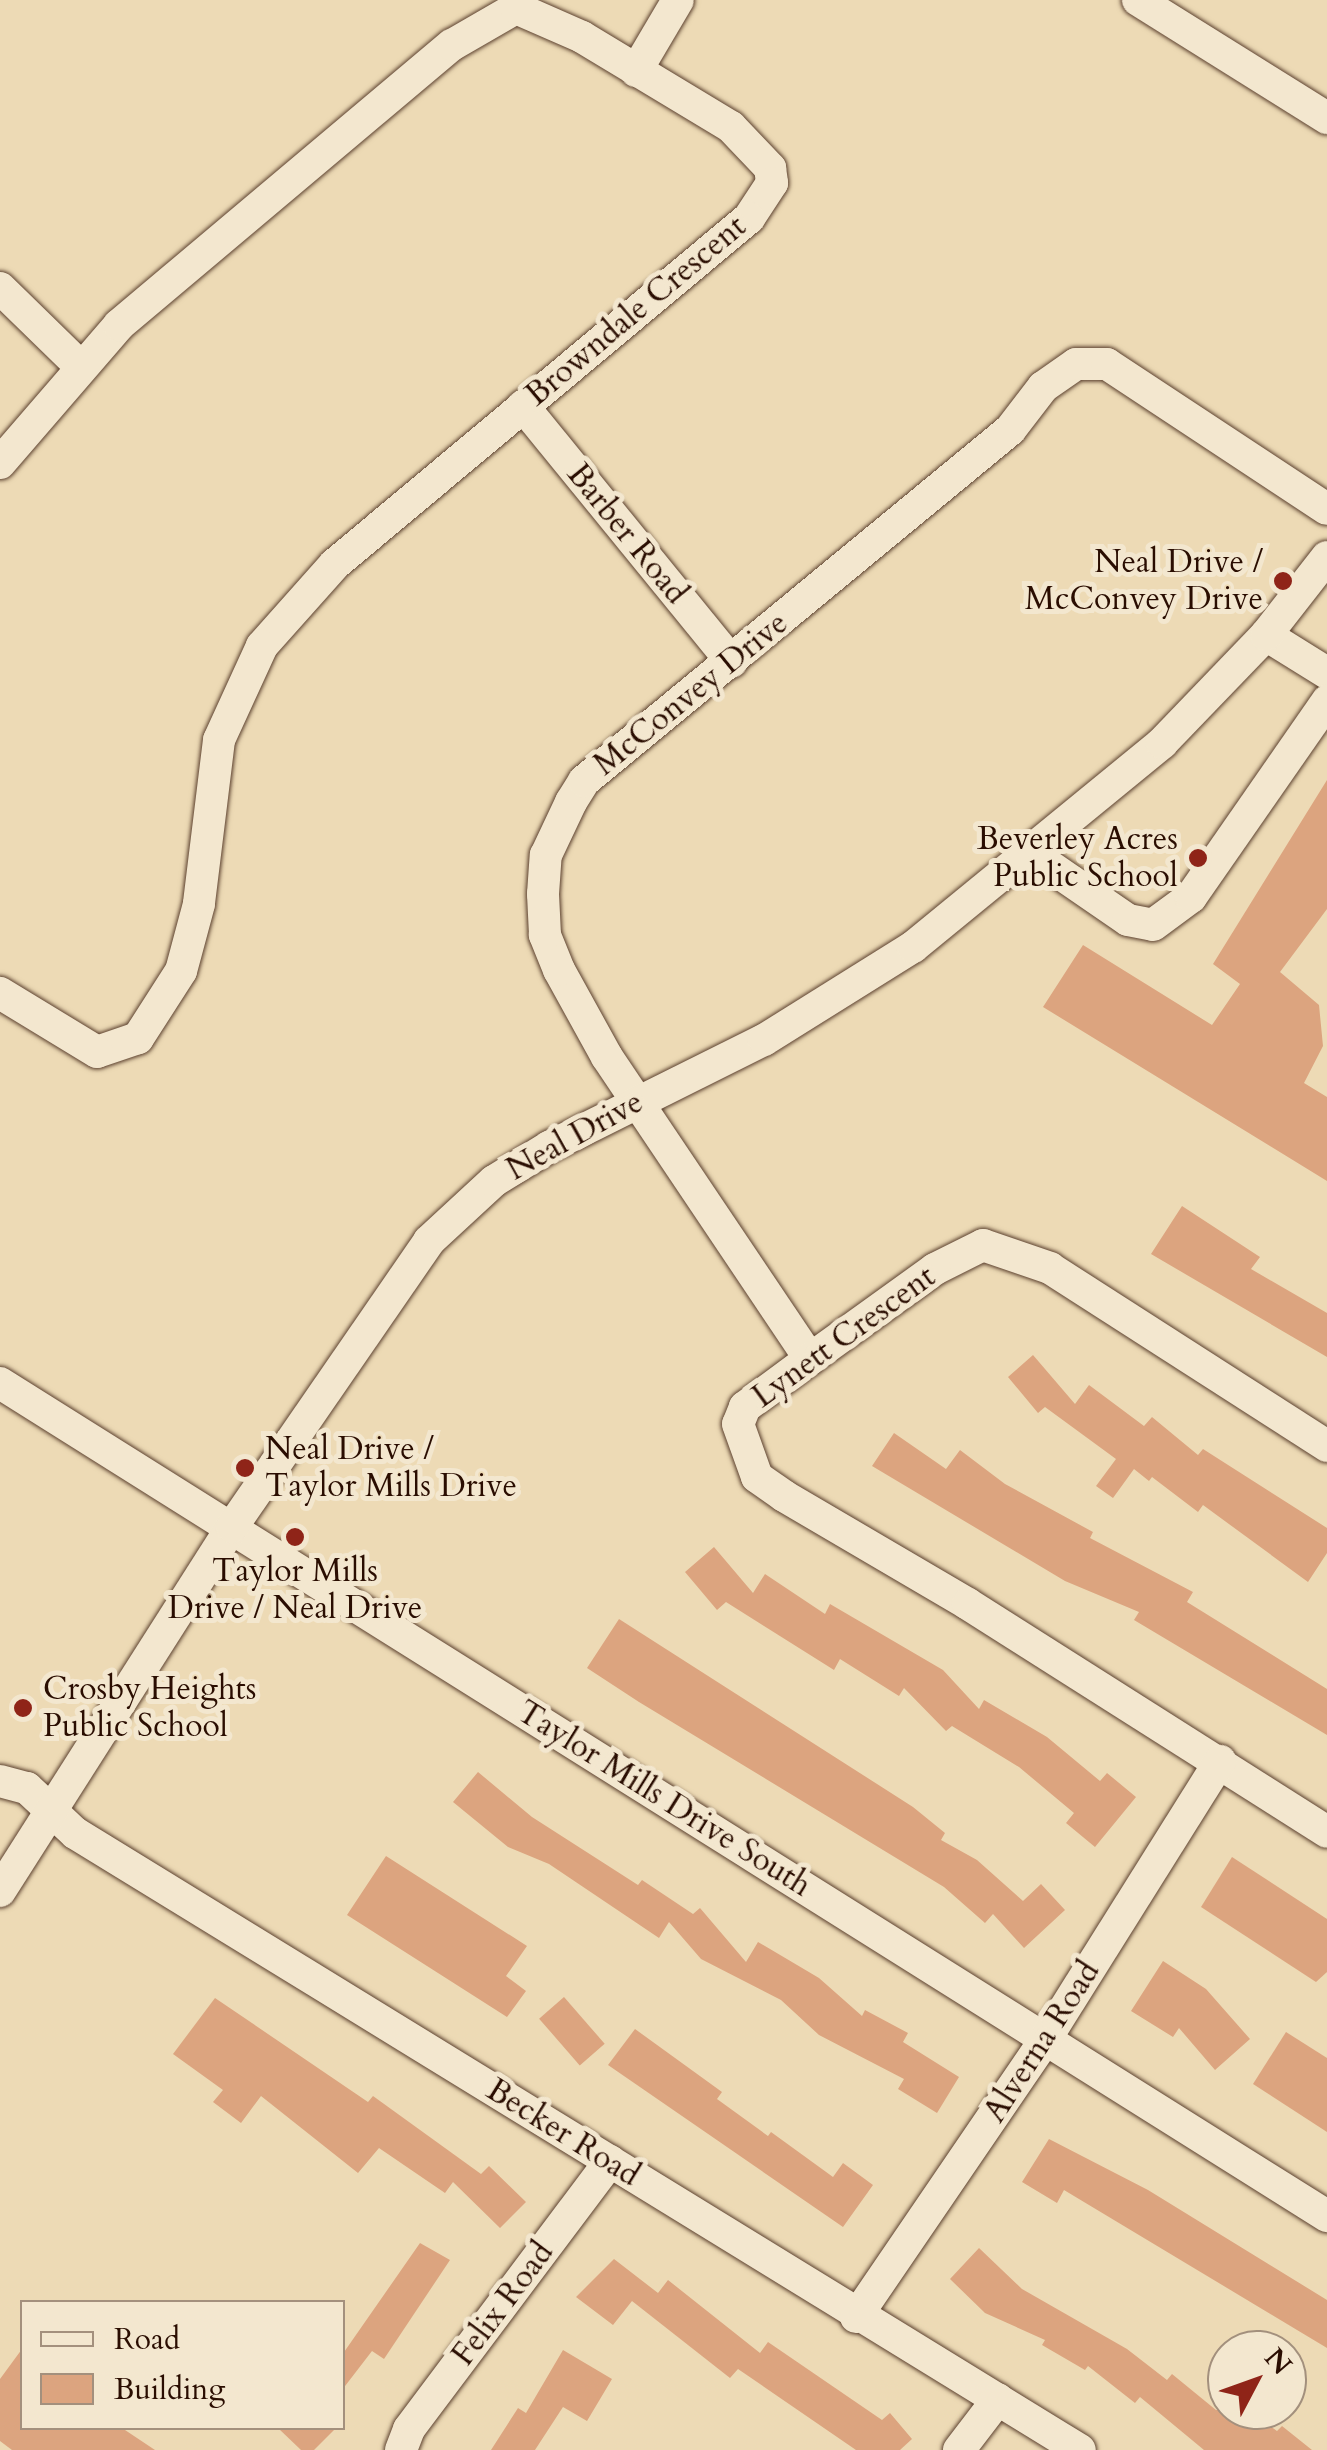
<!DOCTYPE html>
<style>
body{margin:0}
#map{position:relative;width:1327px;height:2450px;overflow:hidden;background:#eddab5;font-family:Cardo,serif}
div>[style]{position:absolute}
.building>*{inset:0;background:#dca47f;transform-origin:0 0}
.roads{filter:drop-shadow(0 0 2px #5b402e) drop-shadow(0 0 2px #5b402e)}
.minor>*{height:32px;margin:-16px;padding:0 16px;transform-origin:16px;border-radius:16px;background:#f3e7cf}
.dots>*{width:28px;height:28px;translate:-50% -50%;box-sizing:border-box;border:5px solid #f3e7cf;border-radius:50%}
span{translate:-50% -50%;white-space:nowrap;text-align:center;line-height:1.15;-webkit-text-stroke:10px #f3e7cf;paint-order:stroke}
.street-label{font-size:32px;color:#2a0d01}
.poi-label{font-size:32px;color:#2a0d01}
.right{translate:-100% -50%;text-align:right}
.left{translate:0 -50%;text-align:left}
.legend{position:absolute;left:20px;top:2300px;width:325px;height:130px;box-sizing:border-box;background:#f3e7cf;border:2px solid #a3907d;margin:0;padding:12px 18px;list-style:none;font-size:30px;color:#2a0d01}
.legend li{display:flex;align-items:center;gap:20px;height:50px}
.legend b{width:50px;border:2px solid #a3907d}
.north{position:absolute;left:1207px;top:2330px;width:100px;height:100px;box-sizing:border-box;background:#f3e7cf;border:2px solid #a3907d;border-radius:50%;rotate:49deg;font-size:28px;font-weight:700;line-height:40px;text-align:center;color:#2a0d01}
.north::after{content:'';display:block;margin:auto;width:35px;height:45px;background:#8f2418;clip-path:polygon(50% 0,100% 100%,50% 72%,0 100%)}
</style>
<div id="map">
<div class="building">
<div style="clip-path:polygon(1327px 780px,1327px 909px,1280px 972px,1319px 1005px,1323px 1046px,1304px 1083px,1327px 1097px,1327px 1181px,1043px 1007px,1083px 945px,1212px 1025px,1240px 984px,1213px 964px)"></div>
<div style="clip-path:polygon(1182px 1206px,1260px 1257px,1251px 1269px,1327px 1313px,1327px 1357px,1151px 1254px)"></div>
<div style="clip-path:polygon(1033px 1355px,1075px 1404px,1089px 1385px,1144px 1426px,1152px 1417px,1198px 1455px,1203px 1449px,1327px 1528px,1327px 1553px,1308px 1582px,1203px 1505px,1198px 1512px,1152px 1477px,1149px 1481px,1134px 1469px,1113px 1498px,1096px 1486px,1116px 1459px,1045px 1407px,1038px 1413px,1008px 1377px)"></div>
<div style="clip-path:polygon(894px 1433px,946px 1469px,960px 1450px,1005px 1484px,1093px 1532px,1090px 1538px,1193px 1592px,1187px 1602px,1327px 1689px,1327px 1735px,1134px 1620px,1139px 1612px,1065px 1581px,872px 1466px)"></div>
<div style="clip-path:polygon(714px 1547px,753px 1593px,765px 1574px,825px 1614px,830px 1604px,943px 1670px,979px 1709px,984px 1700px,1047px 1737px,1100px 1781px,1107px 1773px,1136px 1797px,1095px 1847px,1066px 1823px,1074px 1813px,1019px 1767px,952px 1726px,946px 1731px,904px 1688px,899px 1696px,840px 1659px,834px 1670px,726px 1602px,717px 1610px,685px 1572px)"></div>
<div style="clip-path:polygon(619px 1619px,913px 1807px,945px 1833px,941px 1840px,977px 1860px,1023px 1901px,1041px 1884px,1065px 1910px,1024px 1948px,993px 1914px,985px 1923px,944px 1887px,639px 1702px,587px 1668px)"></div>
<div style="clip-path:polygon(478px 1772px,532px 1817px,638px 1885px,642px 1880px,693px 1914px,700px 1908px,746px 1962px,758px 1942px,819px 1978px,862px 2016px,865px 2010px,908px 2033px,903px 2042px,959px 2077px,937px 2113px,898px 2089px,904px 2079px,819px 2035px,781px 2000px,701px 1959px,669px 1922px,659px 1938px,549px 1864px,508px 1847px,453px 1802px)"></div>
<div style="clip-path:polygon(386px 1856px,527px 1946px,506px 1976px,526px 1991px,507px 2017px,347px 1915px)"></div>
<div style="clip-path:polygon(1232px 1857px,1327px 1919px,1327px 1972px,1316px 1982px,1201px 1907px)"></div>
<div style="clip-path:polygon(1163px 1961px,1206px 1989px,1250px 2039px,1215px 2070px,1179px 2028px,1173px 2037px,1131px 2011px)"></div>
<div style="left:564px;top:1997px;width:62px;height:33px;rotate:49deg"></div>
<div style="clip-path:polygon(215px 1998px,368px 2102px,373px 2096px,481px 2174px,489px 2166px,526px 2202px,500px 2228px,453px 2182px,445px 2193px,379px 2148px,358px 2173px,261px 2096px,241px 2123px,213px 2102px,223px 2090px,173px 2054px)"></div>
<div style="clip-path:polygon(635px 2029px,722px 2092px,717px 2099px,768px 2136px,771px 2132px,833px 2177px,843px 2163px,873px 2185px,843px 2227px,608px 2065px)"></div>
<div style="clip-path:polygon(1286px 2032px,1327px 2058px,1327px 2132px,1253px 2084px)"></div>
<div style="clip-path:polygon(1049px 2139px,1148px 2190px,1327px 2300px,1327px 2348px,1064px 2190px,1057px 2203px,1022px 2182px)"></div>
<div style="clip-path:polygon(420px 2243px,450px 2260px,384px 2359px,372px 2351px,342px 2390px,342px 2355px)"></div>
<div style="clip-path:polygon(979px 2248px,1022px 2289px,1127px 2349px,1167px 2380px,1172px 2374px,1216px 2410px,1248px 2410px,1277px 2431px,1282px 2426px,1312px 2450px,1204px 2450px,1140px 2397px,1135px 2403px,1088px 2366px,1085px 2370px,1042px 2345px,1045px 2340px,985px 2313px,950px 2279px)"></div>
<div style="clip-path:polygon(614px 2259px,658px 2293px,668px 2280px,760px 2353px,768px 2342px,882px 2420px,890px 2413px,912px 2439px,900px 2450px,856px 2450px,738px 2369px,730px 2378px,632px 2301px,613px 2325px,576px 2297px)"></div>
<div style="clip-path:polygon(22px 2349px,22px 2428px,122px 2428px,155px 2450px,12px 2450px,0 2441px,0 2379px)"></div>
<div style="clip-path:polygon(563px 2350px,612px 2379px,587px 2421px,563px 2407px,535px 2450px,491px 2450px,518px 2408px,526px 2413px)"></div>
<div style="clip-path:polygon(278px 2428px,336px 2428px,314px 2450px,301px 2450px)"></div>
</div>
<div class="roads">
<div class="minor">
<div style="left:1138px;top:0;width:223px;rotate:32deg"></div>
<div style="left:636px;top:71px;width:82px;rotate:-59.4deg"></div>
<div style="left:0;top:288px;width:113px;rotate:44.3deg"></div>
<div style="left:523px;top:406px;width:330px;rotate:50.8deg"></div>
<div style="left:0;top:463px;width:182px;rotate:-49.2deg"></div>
<div style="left:119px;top:325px;width:435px;rotate:-40.1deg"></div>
<div style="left:452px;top:45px;width:74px;rotate:-30deg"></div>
<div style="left:516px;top:8px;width:72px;rotate:23.7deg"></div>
<div style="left:582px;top:37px;width:174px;rotate:31.1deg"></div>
<div style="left:731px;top:127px;width:57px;rotate:46.4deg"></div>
<div style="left:770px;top:168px;width:15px;rotate:82deg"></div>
<div style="left:772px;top:183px;width:42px;rotate:123.3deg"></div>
<div style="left:749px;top:218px;width:540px;rotate:140.11deg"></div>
<div style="left:335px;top:564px;width:110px;rotate:131.7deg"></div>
<div style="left:262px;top:646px;width:103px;rotate:114.6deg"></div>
<div style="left:219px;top:740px;width:165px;rotate:97deg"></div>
<div style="left:199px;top:904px;width:69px;rotate:105deg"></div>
<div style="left:181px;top:971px;width:80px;rotate:122.7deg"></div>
<div style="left:138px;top:1038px;width:43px;rotate:161.1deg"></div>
<div style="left:97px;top:1052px;width:114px;rotate:-148.7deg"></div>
<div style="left:1266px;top:635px;width:72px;rotate:31.9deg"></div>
<div style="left:1029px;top:852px;width:120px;rotate:34.5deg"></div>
<div style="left:1128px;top:920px;width:25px;rotate:11deg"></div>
<div style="left:1153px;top:925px;width:47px;rotate:-36.4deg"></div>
<div style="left:1191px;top:897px;width:239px;rotate:-55.2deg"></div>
<div style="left:810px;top:1359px;width:364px;rotate:-123.9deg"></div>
<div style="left:607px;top:1057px;width:99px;rotate:-118.9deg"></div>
<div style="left:559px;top:970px;width:38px;rotate:-112deg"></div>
<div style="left:545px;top:935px;width:41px;rotate:-92.8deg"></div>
<div style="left:543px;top:894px;width:39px;rotate:-86deg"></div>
<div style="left:546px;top:855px;width:59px;rotate:-64.7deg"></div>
<div style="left:571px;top:802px;width:25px;rotate:-58deg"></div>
<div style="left:584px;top:781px;width:552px;rotate:-39.49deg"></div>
<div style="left:1010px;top:430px;width:54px;rotate:-52.5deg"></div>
<div style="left:1043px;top:387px;width:40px;rotate:-34.9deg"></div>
<div style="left:1076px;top:364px;width:31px"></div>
<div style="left:1107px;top:364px;width:263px;rotate:33.4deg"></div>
<div style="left:0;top:1383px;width:1567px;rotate:32.12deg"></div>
<div style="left:1327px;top:1446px;width:329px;rotate:-147.3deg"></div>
<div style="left:1050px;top:1268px;width:71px;rotate:-161.1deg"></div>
<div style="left:983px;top:1245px;width:54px;rotate:153.4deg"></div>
<div style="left:935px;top:1269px;width:154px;rotate:144.2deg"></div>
<div style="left:810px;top:1359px;width:81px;rotate:143.6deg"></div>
<div style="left:745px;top:1407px;width:18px;rotate:112deg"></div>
<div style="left:738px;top:1424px;width:56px;rotate:70.3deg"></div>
<div style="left:757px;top:1477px;width:33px;rotate:35deg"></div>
<div style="left:784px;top:1496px;width:213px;rotate:30.4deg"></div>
<div style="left:968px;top:1604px;width:425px;rotate:32.4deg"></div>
<div style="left:0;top:1781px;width:28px;rotate:15deg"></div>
<div style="left:27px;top:1788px;width:66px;rotate:43.2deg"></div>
<div style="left:75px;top:1833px;width:1179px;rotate:31.55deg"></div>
<div style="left:0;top:1891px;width:432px;rotate:-57.5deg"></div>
<div style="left:232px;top:1527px;width:347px;rotate:-55.4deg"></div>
<div style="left:429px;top:1241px;width:88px;rotate:-42.7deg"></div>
<div style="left:494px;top:1181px;width:65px;rotate:-31.7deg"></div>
<div style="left:549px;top:1147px;width:240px;rotate:-26.5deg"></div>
<div style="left:764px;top:1040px;width:176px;rotate:-32deg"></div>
<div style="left:913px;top:947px;width:322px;rotate:-39.3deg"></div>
<div style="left:1162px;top:743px;width:150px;rotate:-46.1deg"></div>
<div style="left:1266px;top:635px;width:99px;rotate:-52deg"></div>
<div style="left:856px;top:2317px;width:339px;rotate:-55.7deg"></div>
<div style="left:1047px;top:2037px;width:326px;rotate:-57.9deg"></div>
<div style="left:401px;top:2450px;width:22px;rotate:-69deg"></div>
<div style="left:409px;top:2429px;width:335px;rotate:-53.1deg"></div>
<div style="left:959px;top:2450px;width:64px;rotate:-52.6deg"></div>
</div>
</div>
<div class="dots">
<div style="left:1283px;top:581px;background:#8f2418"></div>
<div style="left:1198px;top:858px;background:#8f2418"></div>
<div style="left:245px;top:1468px;background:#8f2418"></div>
<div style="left:295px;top:1537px;background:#8f2418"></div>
<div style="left:23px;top:1708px;background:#8f2418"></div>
</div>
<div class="street-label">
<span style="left:636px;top:311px;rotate:-40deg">Browndale Crescent</span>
<span style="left:627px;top:534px;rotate:51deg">Barber Road</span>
<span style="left:691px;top:694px;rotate:-39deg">McConvey Drive</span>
<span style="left:575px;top:1136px;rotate:-29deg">Neal Drive</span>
<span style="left:844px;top:1337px;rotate:-36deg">Lynett Crescent</span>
<span style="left:664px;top:1799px;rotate:32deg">Taylor Mills Drive South</span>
<span style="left:1042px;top:2042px;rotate:-57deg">Alverna Road</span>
<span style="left:563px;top:2133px;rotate:32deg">Becker Road</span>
<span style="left:503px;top:2304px;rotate:-53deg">Felix Road</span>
</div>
<div class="poi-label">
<span class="right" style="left:1263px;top:581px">Neal Drive /<br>McConvey Drive</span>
<span class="right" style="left:1178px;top:858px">Beverley Acres<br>Public School</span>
<span class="left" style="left:265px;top:1468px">Neal Drive /<br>Taylor Mills Drive</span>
<span style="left:295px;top:1590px">Taylor Mills<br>Drive / Neal Drive</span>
<span class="left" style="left:43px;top:1708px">Crosby Heights<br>Public School</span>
</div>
<ul class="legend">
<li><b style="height:12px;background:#f3e7cf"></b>Road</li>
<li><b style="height:28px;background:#dca47f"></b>Building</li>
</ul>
<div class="north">N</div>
</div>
